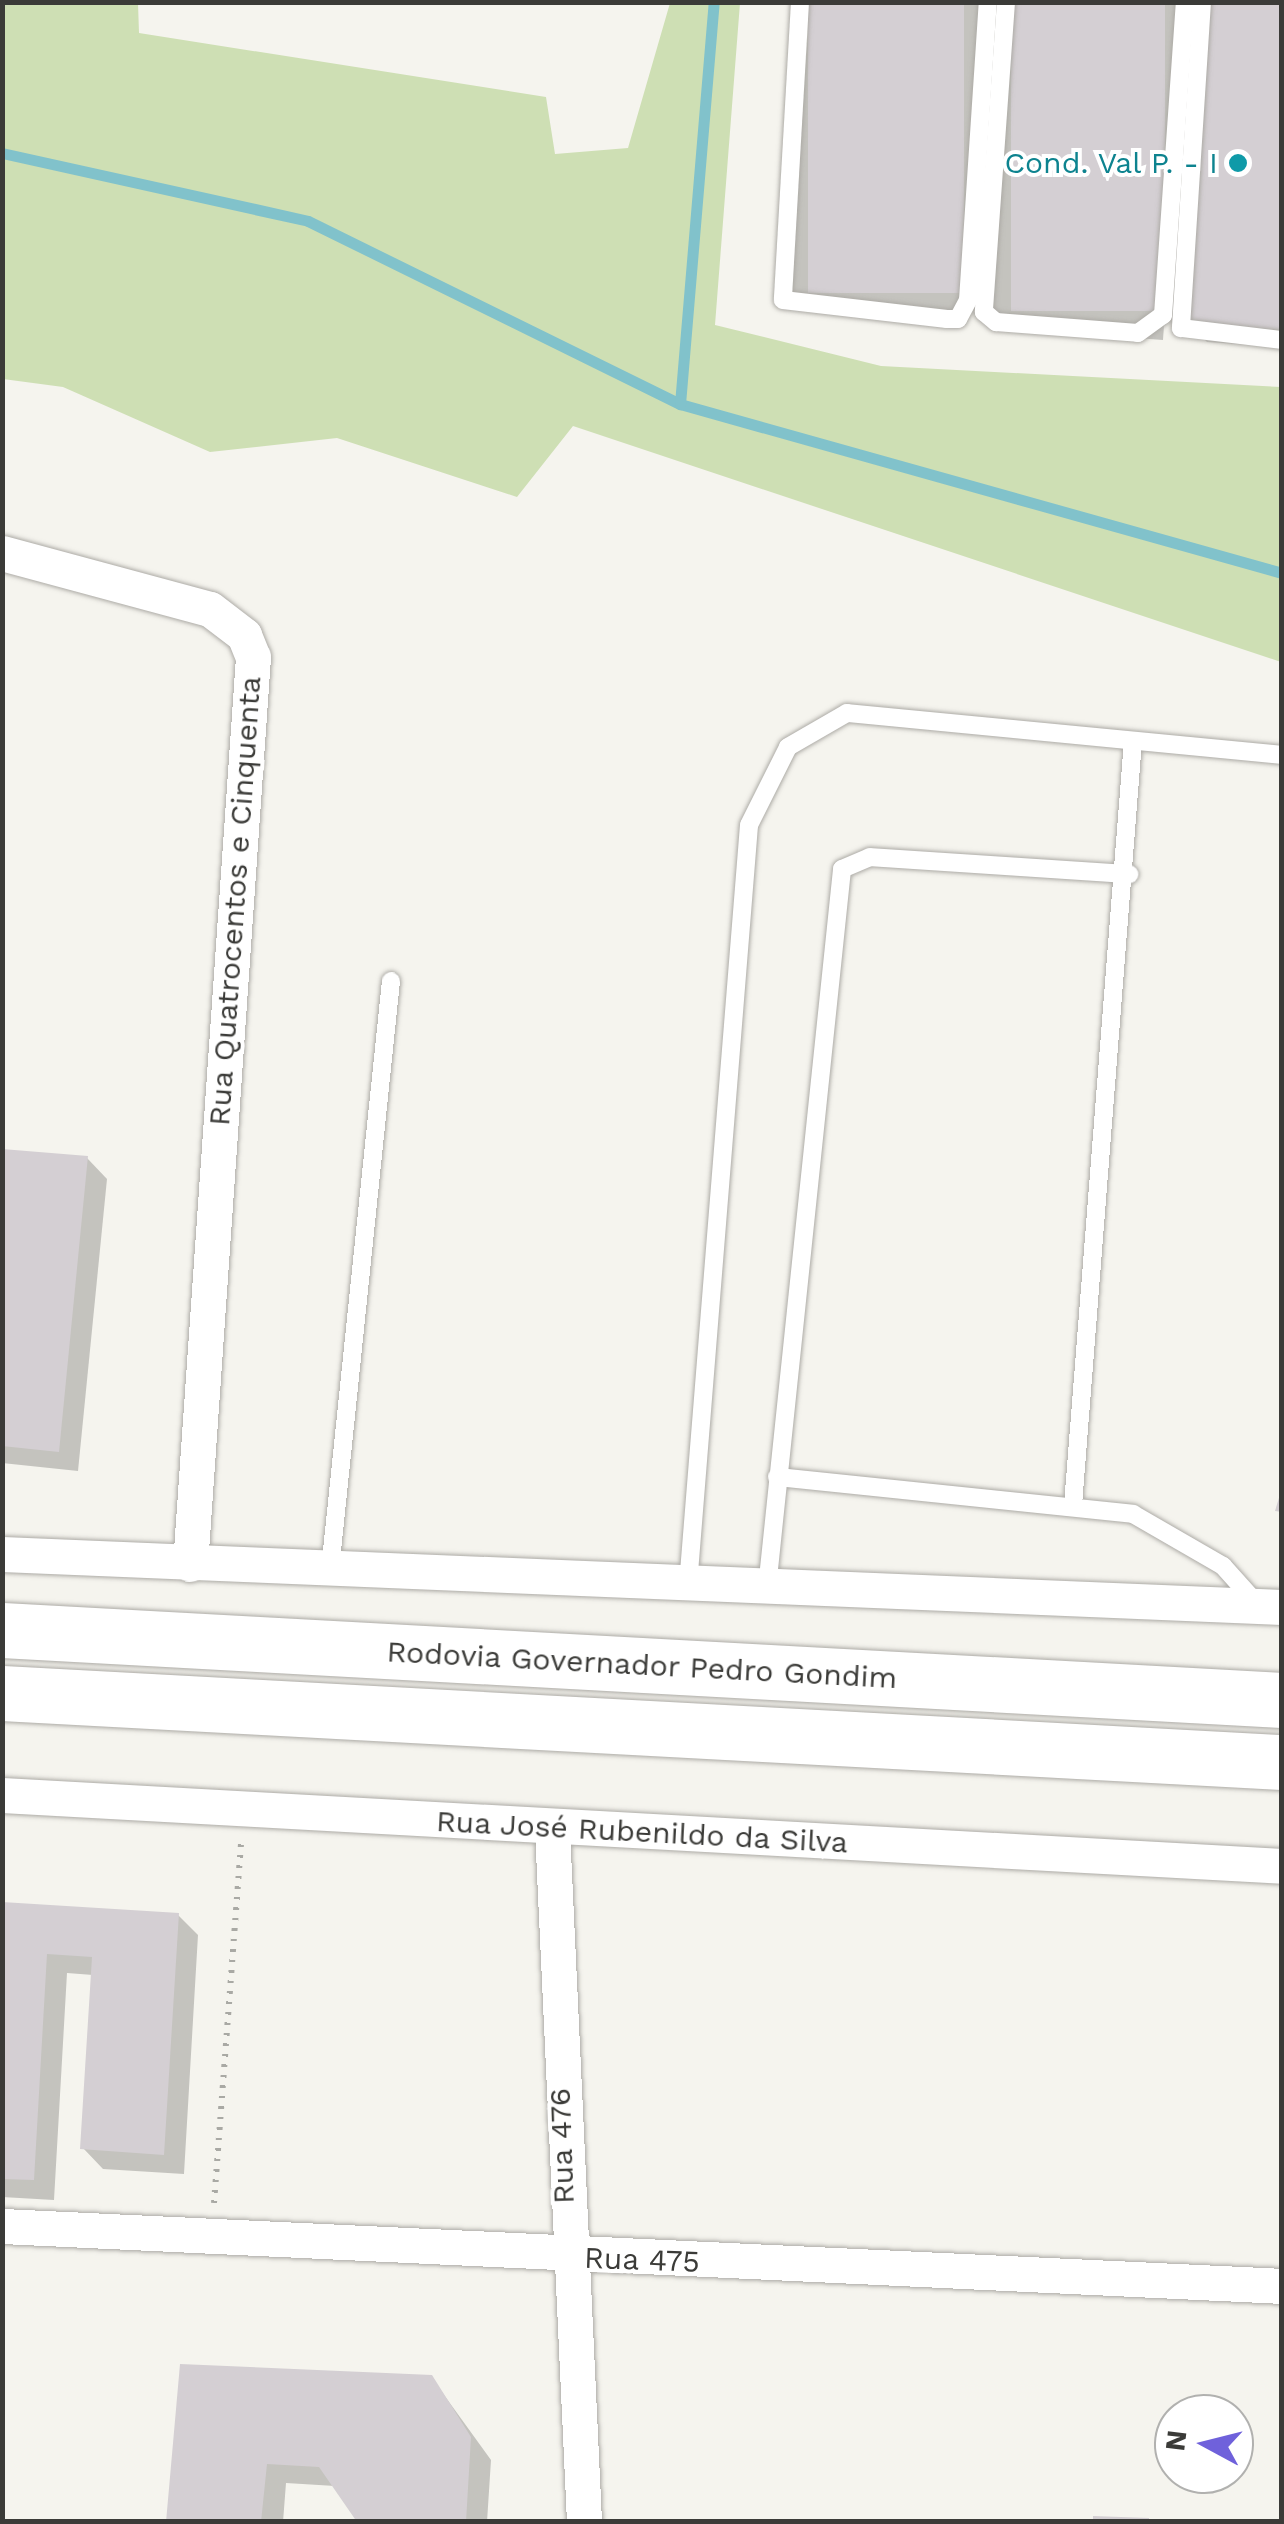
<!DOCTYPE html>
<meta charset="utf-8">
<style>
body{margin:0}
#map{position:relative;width:1284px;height:2524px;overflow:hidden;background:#f5f4ee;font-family:"Work Sans",sans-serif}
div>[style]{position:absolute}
.green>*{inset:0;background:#cedfb4}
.shadow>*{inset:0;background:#0003}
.stream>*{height:11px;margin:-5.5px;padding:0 5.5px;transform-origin:5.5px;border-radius:5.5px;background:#81c2cb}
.building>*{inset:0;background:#d4cfd3;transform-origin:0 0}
.path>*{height:6px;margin-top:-3px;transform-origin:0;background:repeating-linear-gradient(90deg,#a9a9a4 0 2.5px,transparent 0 10.5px)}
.roads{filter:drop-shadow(0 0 2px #adaba6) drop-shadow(0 0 2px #adaba6)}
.service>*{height:18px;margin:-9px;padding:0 9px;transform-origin:9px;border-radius:9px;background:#fff}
.minor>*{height:35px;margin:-17.5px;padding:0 17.5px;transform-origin:17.5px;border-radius:17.5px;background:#fff}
.trunk>*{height:55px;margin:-27.5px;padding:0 27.5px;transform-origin:27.5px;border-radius:27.5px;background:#fff}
.dots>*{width:28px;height:28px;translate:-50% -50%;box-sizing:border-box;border:5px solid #fff;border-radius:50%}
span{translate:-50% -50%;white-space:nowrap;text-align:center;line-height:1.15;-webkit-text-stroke:8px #fff;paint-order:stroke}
.culture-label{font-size:30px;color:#0d838f}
.right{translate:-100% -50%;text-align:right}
.street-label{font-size:30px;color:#3b3b38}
.frame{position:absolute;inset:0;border:5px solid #3b3b38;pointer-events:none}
.north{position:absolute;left:1154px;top:2394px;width:100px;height:100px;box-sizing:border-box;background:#fff;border:2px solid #b1b1af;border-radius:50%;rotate:277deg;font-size:28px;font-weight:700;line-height:40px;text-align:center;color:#3b3b38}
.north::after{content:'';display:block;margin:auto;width:35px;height:45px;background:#6f61db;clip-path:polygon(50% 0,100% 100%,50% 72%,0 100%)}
</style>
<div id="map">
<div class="green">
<div style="clip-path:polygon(3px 2px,138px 3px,139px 33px,546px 97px,555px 154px,628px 148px,670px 3px,740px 3px,715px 325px,881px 366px,1281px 387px,1281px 662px,573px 426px,517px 497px,337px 438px,210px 452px,63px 387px,3px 379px)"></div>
</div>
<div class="shadow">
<div style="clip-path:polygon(810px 2px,985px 2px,963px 322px,811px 312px,790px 291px)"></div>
<div style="clip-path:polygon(1014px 2px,1186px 2px,1163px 340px,1013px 329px,993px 309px)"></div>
<div style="clip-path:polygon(1282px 2px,1282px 347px,1207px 342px,1187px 322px)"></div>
<div style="clip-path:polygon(2px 1151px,87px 1158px,107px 1179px,78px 1471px,2px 1463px)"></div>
<div style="clip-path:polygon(2px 1904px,178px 1915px,198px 1935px,184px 2174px,103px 2169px,83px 2148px,93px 1975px,67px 1973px,54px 2200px,2px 2197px)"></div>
<div style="clip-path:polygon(182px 2367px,431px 2377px,491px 2460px,487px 2522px,360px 2522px,335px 2486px,286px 2483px,283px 2522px,168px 2522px)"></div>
</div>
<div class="stream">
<div style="left:2px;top:153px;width:313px;rotate:12.5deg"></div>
<div style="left:308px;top:221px;width:415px;rotate:26.2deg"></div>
<div style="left:680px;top:404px;width:625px;rotate:15.68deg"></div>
<div style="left:680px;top:404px;width:403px;rotate:-85.2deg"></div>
</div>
<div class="building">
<div style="left:808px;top:2px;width:156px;height:291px"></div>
<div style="left:1011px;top:2px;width:154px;height:309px"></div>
<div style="clip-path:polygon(1207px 2px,1282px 2px,1282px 330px,1184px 323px)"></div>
<div style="clip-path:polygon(2px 1149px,88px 1156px,59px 1452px,2px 1446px)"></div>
<div style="clip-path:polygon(1282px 1488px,1282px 1512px,1275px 1511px)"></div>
<div style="clip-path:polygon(2px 1902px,179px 1913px,164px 2155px,80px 2149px,92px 1957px,47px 1954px,34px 2180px,2px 2179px)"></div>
<div style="clip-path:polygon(180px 2364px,432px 2375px,471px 2437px,466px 2522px,357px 2522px,319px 2467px,267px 2464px,261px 2522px,166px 2522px)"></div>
<div style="clip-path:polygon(1093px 2516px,1149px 2518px,1149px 2522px,1093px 2522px)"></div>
</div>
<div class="path">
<div style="left:214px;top:2203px;width:363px;rotate:-85.7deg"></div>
</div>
<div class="roads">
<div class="service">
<div style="left:800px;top:2px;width:298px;rotate:93.3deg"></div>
<div style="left:783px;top:300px;width:165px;rotate:6.6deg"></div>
<div style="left:947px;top:319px;width:11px"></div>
<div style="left:958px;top:319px;width:21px;rotate:-62deg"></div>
<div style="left:968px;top:300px;width:299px;rotate:-86.2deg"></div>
<div style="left:1006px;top:2px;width:311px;rotate:94.1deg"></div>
<div style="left:984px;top:312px;width:16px;rotate:40deg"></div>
<div style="left:996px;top:322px;width:142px;rotate:4.4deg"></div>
<div style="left:1138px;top:333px;width:31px;rotate:-36deg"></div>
<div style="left:1163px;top:315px;width:314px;rotate:-86deg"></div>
<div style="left:1202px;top:2px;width:327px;rotate:93.7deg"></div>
<div style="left:1181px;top:328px;width:102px;rotate:6.8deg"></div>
<div style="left:777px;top:1477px;width:358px;rotate:5.9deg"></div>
<div style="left:1133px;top:1514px;width:104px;rotate:30deg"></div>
<div style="left:1223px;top:1566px;width:52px;rotate:48.1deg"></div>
<div style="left:1073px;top:1505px;width:766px;rotate:-85.51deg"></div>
<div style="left:330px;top:1570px;width:592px;rotate:-84.09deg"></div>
<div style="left:688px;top:1585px;width:762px;rotate:-85.41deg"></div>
<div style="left:749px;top:825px;width:87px;rotate:-63.4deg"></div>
<div style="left:788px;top:747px;width:68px;rotate:-30deg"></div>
<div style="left:847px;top:713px;width:437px;rotate:5.5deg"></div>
<div style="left:767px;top:1588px;width:723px;rotate:-84.04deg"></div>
<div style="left:842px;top:869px;width:30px;rotate:-23deg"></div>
<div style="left:870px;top:857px;width:260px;rotate:3.8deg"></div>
</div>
<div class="minor">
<div style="left:2px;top:553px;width:215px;rotate:15.1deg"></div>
<div style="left:210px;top:609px;width:43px;rotate:37.4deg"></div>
<div style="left:244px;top:635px;width:24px;rotate:68deg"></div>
<div style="left:253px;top:657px;width:909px;rotate:93.97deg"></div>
<div style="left:2px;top:1554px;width:1281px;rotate:2.37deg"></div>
<div style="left:2px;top:1795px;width:1282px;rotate:3.17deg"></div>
<div style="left:552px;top:1830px;width:693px;rotate:87.35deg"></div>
<div style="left:2px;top:2226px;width:1281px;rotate:2.68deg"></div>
</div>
<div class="trunk">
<div style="left:2px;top:1630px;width:1282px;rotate:3.13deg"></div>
<div style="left:2px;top:1693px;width:1282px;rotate:3.09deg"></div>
</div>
</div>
<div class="dots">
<div style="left:1238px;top:163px;background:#0f9aa8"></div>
</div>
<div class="culture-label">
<span class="right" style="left:1218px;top:163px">Cond. Val P. - I</span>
</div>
<div class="street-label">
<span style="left:235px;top:901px;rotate:-86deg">Rua Quatrocentos e Cinquenta</span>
<span style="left:642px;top:1665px;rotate:3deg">Rodovia Governador Pedro Gondim</span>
<span style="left:642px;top:1832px;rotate:3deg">Rua José Rubenildo da Silva</span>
<span style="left:562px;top:2146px;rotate:-92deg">Rua 476</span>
<span style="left:642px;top:2260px;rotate:2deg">Rua 475</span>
</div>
<div class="frame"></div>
<div class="north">N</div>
</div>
